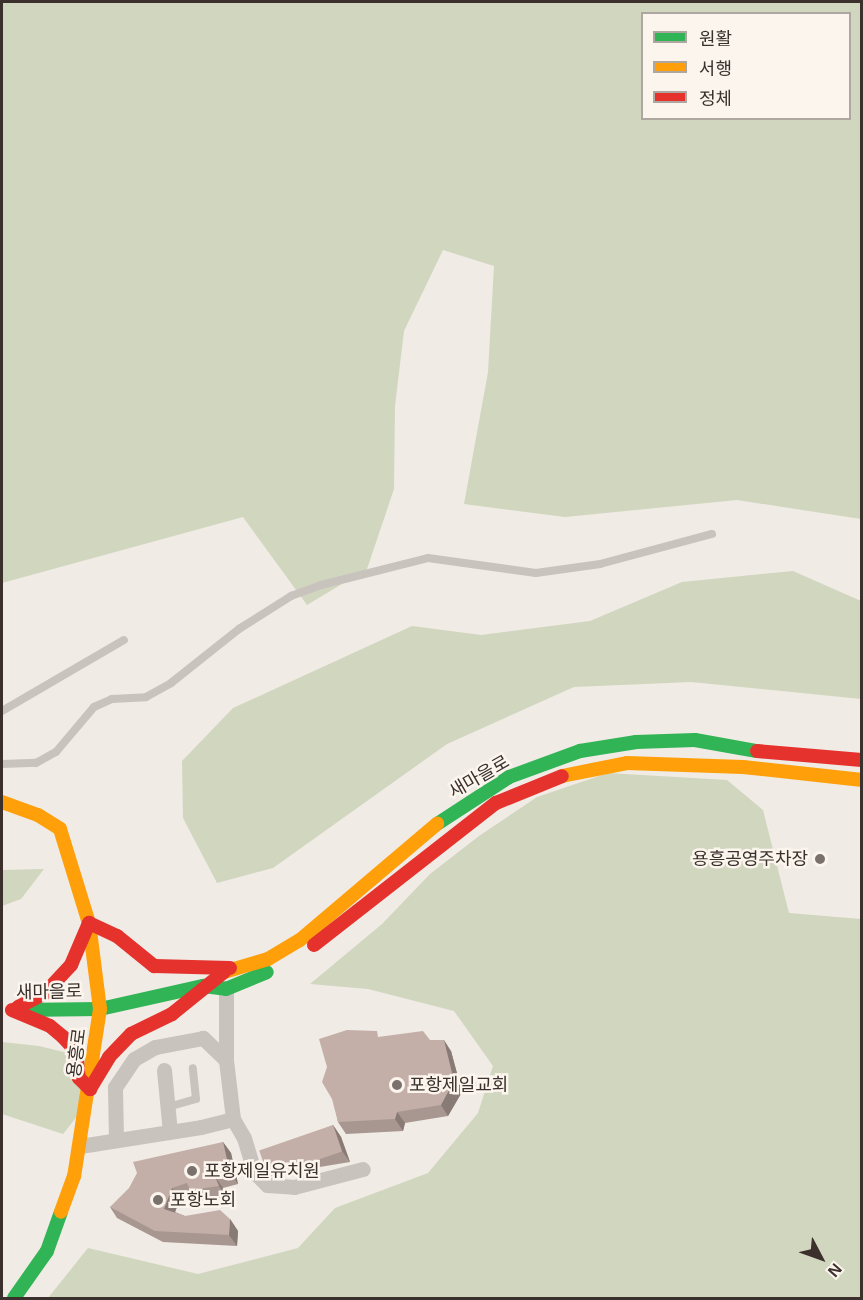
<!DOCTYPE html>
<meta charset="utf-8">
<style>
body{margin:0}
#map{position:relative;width:863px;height:1300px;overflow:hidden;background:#f0ebe5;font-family:Arial,"Noto Sans KR",sans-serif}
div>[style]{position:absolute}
.green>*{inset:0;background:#d1d6bf}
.lane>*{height:8px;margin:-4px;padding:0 4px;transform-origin:4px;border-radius:4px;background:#c9c3be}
.street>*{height:15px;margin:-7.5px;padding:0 7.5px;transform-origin:7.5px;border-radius:7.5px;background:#c9c3be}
.fast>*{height:14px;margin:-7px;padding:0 7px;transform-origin:7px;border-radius:7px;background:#30b455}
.slow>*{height:14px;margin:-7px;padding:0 7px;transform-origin:7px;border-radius:7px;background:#ff9f0a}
.jam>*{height:14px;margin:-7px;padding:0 7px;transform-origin:7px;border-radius:7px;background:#e5322d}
.wall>*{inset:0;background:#a89690}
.shaded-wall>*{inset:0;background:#887a75}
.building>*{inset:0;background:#c3afa7;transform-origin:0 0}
.dots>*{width:16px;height:16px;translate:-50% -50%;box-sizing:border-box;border:3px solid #fbf5ee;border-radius:50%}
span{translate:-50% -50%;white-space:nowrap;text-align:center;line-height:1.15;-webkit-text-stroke:5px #fbf5ee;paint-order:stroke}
.street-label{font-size:18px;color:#3b302b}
.poi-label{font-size:18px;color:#3b302b}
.right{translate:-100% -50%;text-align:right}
.left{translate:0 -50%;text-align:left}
.frame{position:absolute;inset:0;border:3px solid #3b302b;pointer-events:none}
.legend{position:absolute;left:641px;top:12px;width:210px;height:108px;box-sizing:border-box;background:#fbf5ee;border:2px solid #aea6a0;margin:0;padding:8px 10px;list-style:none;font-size:18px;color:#3b302b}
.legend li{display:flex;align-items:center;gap:12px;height:30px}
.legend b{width:30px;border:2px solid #aea6a0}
.north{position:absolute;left:791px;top:1228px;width:60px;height:60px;-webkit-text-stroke:4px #fbf5ee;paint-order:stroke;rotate:131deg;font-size:16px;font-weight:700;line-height:24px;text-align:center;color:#3b302b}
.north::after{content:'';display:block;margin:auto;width:21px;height:27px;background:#3b302b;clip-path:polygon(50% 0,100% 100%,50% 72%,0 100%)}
</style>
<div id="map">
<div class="green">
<div style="clip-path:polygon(evenodd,2px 2px,861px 2px,861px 519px,737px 500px,565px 517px,464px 504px,488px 372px,494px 266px,443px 250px,404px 331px,395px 406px,394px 489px,367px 569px,307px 605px,243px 517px,2px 583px,2px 2px,642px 14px,850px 14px,850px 118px,642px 118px,642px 14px)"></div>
<div style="clip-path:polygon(793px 571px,861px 601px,861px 699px,691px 682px,574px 687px,447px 744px,273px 868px,217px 883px,183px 818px,182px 761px,233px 708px,412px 626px,481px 635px,590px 621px,682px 582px)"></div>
<div style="clip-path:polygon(608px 773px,727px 780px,763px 810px,789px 913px,861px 919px,861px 1298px,48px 1298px,88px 1248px,198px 1274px,298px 1248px,335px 1208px,428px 1173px,478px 1113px,493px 1066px,454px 1011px,368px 989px,310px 984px,382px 924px,430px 874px,479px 836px,537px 797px)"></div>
<div style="clip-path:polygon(44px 869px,21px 899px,2px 906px,2px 870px)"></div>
<div style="clip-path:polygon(2px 1042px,39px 1046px,92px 1059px,90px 1100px,63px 1134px,2px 1114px)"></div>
</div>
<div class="lane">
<div style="left:2px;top:711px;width:141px;rotate:-30.2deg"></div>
<div style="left:2px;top:764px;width:34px;rotate:-2deg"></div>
<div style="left:36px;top:763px;width:23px;rotate:-29deg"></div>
<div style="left:56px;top:752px;width:59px;rotate:-49.8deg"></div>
<div style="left:94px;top:707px;width:20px;rotate:-24deg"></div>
<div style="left:112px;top:699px;width:34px;rotate:-3deg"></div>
<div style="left:146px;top:697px;width:29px;rotate:-29deg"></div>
<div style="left:171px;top:683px;width:87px;rotate:-38.5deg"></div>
<div style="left:239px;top:629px;width:62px;rotate:-32.4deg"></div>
<div style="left:291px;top:596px;width:32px;rotate:-20deg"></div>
<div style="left:321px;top:585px;width:110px;rotate:-14.2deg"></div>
<div style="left:428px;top:558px;width:109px;rotate:7.9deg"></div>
<div style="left:536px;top:573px;width:65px;rotate:-8deg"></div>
<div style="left:600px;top:564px;width:116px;rotate:-15deg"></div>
<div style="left:168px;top:1107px;width:29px;rotate:-16deg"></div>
<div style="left:196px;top:1099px;width:31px;rotate:-96deg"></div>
</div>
<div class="street">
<div style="left:226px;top:1060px;width:71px;rotate:-90deg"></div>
<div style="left:164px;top:1070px;width:62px;rotate:84.5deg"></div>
<div style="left:233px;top:1119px;width:22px;rotate:60deg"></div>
<div style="left:244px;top:1138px;width:37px;rotate:73deg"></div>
<div style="left:255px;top:1173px;width:17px;rotate:45deg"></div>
<div style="left:267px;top:1185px;width:27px;rotate:4deg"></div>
<div style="left:294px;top:1187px;width:71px;rotate:-14.6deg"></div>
<div style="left:80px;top:1146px;width:122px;rotate:-8.9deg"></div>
<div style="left:201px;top:1127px;width:33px;rotate:-14deg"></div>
<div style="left:233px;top:1119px;width:59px;rotate:-96.8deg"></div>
<div style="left:226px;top:1060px;width:32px;rotate:-136deg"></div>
<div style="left:203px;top:1038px;width:49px;rotate:169.4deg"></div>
<div style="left:155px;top:1047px;width:24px;rotate:150deg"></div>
<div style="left:134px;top:1059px;width:34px;rotate:124deg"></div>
<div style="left:115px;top:1087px;width:53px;rotate:88.9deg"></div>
</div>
<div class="fast">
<div style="left:437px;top:824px;width:86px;rotate:-33.1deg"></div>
<div style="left:509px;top:777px;width:76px;rotate:-20.1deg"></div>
<div style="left:580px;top:751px;width:57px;rotate:-9.1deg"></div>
<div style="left:636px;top:742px;width:59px;rotate:-1.9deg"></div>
<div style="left:695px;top:740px;width:63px;rotate:10.1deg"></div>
<div style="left:21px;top:1010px;width:79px;rotate:-0.7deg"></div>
<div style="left:100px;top:1009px;width:106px;rotate:-12.6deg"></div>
<div style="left:203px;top:986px;width:23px;rotate:7deg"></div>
<div style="left:226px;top:989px;width:44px;rotate:-22.5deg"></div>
<div style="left:14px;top:1298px;width:57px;rotate:-54.9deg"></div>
<div style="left:47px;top:1251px;width:41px;rotate:-70.3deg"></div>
</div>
<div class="slow">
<div style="left:562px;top:776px;width:66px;rotate:-11.3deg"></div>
<div style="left:627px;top:763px;width:116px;rotate:2deg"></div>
<div style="left:743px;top:767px;width:120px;rotate:6.2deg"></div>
<div style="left:2px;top:802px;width:38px;rotate:20deg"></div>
<div style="left:38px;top:815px;width:26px;rotate:32deg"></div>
<div style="left:60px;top:829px;width:98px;rotate:72.9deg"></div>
<div style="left:89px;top:923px;width:87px;rotate:82.7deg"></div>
<div style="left:100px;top:1009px;width:169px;rotate:98.8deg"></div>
<div style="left:74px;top:1176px;width:38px;rotate:110deg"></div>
<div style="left:224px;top:972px;width:46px;rotate:-16.5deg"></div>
<div style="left:268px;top:959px;width:37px;rotate:-31deg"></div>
<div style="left:300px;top:940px;width:180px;rotate:-40.3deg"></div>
</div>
<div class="jam">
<div style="left:757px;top:751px;width:105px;rotate:4.9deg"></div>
<div style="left:314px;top:945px;width:231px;rotate:-38deg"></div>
<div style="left:496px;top:803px;width:71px;rotate:-22.2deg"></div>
<div style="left:18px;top:1007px;width:29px;rotate:-27deg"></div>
<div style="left:44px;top:994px;width:40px;rotate:-47deg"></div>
<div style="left:71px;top:965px;width:46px;rotate:-66.8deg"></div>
<div style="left:89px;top:923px;width:31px;rotate:25deg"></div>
<div style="left:117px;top:936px;width:48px;rotate:39deg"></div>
<div style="left:154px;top:966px;width:76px;rotate:1.5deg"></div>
<div style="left:12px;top:1010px;width:41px;rotate:22.8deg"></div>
<div style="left:50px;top:1026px;width:17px;rotate:40deg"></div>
<div style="left:63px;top:1037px;width:19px;rotate:47deg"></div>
<div style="left:76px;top:1051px;width:27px;rotate:84deg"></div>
<div style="left:79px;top:1078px;width:16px;rotate:45deg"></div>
<div style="left:90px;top:1089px;width:37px;rotate:-59deg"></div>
<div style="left:109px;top:1057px;width:32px;rotate:-46deg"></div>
<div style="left:131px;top:1034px;width:46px;rotate:-26deg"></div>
<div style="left:172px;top:1014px;width:67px;rotate:-38.9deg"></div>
</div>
<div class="wall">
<div style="clip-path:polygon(381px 1037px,430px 1040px,451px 1051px,462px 1092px,448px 1116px,405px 1123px,403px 1131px,346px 1134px,338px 1122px,327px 1067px)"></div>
<div style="clip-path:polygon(333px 1125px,341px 1137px,350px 1162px,271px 1175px,263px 1163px)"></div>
<div style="clip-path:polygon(223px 1142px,231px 1153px,238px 1184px,223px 1188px,227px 1197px,198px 1201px,193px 1195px,180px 1199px,175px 1212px,185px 1216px,230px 1219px,238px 1231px,237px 1246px,163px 1242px,117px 1218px,110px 1207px)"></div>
</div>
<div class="shaded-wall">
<div style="clip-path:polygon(444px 1040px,451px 1051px,462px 1092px,448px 1116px,441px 1105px)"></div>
<div style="clip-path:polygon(397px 1112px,405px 1123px,403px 1131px,395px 1119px)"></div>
<div style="clip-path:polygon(333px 1125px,341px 1137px,350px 1162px,342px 1151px)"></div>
<div style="clip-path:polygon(223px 1142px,231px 1153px,238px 1184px,230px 1173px)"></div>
<div style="clip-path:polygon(215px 1177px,223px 1188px,227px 1197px,219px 1186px)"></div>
<div style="clip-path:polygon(172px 1188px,180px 1199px,172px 1220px,164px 1209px)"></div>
<div style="clip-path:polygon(230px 1219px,238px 1231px,237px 1246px,229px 1235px)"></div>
</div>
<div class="building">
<div style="clip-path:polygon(347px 1030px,377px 1031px,378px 1037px,423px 1031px,430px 1040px,444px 1040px,454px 1081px,441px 1105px,397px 1112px,395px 1119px,338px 1122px,332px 1099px,322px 1082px,327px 1067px,319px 1039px)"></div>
<div style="left:333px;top:1125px;width:28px;height:78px;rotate:71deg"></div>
<div style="clip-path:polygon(223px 1142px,230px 1173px,215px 1177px,219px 1186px,190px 1190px,187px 1183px,172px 1188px,164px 1209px,185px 1216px,220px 1210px,230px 1219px,229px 1235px,155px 1231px,110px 1207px,129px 1188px,137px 1173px,133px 1162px)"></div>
</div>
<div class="dots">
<div style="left:820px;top:859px;background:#7a716c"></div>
<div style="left:397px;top:1085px;background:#7a716c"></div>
<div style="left:192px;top:1171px;background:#7a716c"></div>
<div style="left:158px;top:1200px;background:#7a716c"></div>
</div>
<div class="street-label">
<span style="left:479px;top:777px;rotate:-30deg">새마을로</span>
<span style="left:49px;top:992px;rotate:-1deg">새마을로</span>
<span style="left:77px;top:1053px;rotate:-83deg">용흥로</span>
</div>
<div class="poi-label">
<span class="right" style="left:808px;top:859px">용흥공영주차장</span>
<span class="left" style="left:409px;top:1085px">포항제일교회</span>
<span class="left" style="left:204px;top:1171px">포항제일유치원</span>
<span class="left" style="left:170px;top:1200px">포항노회</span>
</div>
<div class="frame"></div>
<ul class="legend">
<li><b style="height:8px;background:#30b455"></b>원활</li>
<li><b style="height:8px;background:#ff9f0a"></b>서행</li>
<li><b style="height:8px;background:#e5322d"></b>정체</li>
</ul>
<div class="north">N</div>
</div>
